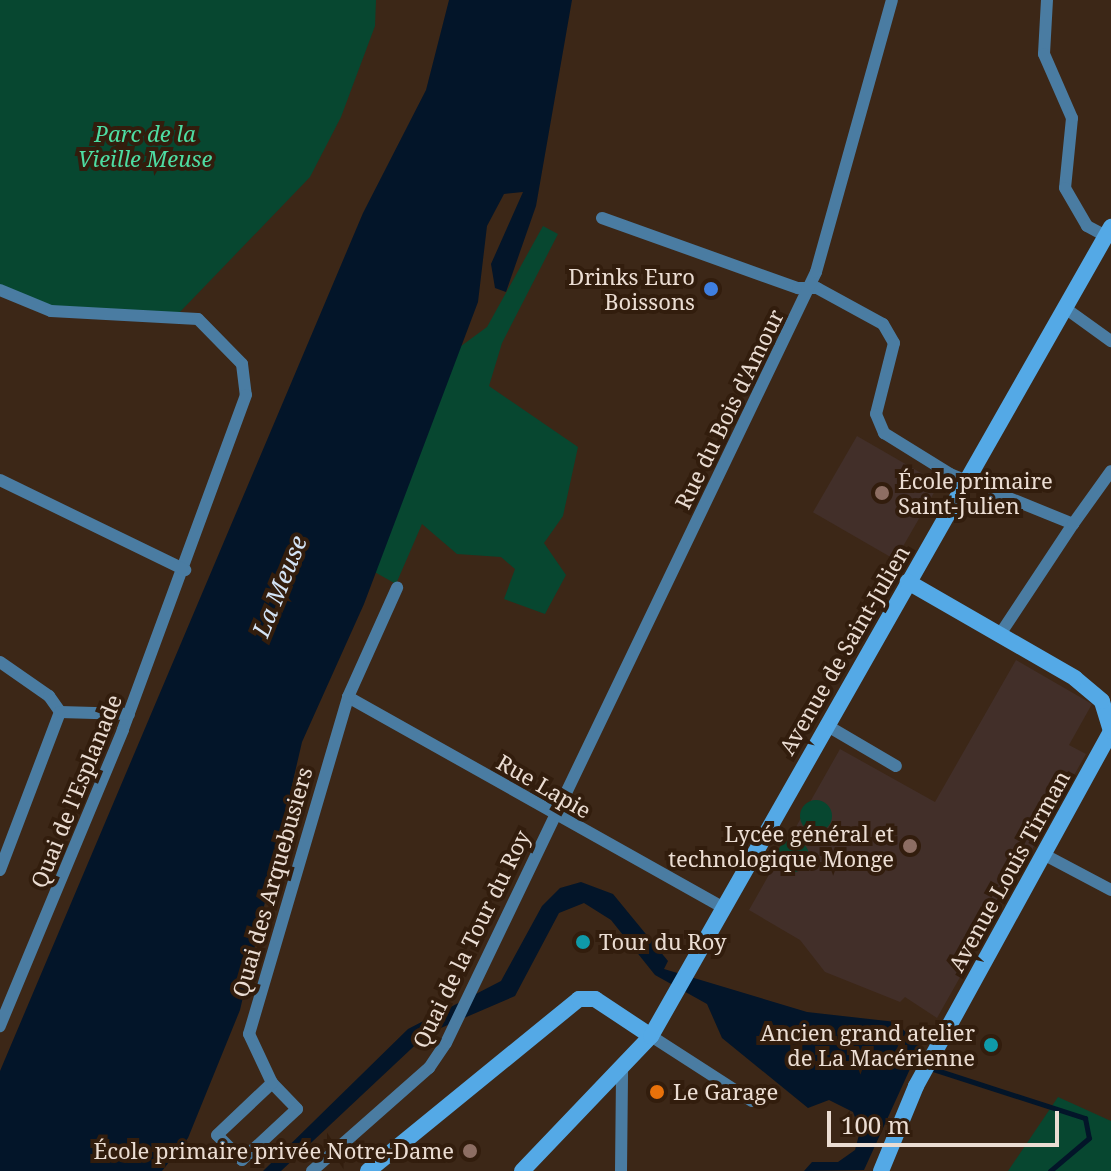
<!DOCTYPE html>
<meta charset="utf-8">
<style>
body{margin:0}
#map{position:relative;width:1111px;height:1171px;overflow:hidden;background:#3c2717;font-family:"Noto Serif",serif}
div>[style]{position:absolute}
.education>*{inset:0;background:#422f29;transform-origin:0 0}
.green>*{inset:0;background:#074730}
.round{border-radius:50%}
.water>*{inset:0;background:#031529}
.stream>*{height:5px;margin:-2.5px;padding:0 2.5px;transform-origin:2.5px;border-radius:2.5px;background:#031529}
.minor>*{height:12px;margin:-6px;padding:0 6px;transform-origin:6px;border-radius:6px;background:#4a7ca2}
.secondary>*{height:16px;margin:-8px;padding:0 8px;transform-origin:8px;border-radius:8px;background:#54a9e6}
.dots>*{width:22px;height:22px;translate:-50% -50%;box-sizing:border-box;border:4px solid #321d0d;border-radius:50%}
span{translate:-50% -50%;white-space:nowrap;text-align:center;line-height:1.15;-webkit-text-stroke:8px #321d0d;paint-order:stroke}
.park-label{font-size:22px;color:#4ddca2;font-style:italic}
.poi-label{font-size:22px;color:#ebddd3}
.right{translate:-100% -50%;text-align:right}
.left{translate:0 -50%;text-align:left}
.street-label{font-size:22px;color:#ebddd3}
.water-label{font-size:24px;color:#d4e4f6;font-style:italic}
.scale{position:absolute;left:827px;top:1111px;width:232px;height:36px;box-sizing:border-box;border:4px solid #ebddd3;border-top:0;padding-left:10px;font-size:24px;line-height:28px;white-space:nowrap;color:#ebddd3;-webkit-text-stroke:6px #321d0d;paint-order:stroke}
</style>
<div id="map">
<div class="education">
<div style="left:857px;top:436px;width:95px;height:88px;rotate:30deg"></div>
<div style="clip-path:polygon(1016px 660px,1092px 704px,1069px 745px,1086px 754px,937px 1018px,905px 997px,900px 1002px,825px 972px,800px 940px,749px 910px,840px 749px,935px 802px)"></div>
</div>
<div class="green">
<div style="clip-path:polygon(0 0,376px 0,375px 26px,341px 117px,310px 177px,179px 313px,72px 312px,0 290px)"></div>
<div style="clip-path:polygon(543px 226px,558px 234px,502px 343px,489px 386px,578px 447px,563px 516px,544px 543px,566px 575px,545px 614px,504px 599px,515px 569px,501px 557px,457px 554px,422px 524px,396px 584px,364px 566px,431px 368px,487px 327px)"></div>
<div class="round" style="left:800px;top:800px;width:32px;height:32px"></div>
<div class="round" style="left:777px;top:840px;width:32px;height:32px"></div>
<div style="clip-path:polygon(1058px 1097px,1111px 1121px,1111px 1171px,1008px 1171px)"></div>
</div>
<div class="water">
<div style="clip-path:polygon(449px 0,572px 0,536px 206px,506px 292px,495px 288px,491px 264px,523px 192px,504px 194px,487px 226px,478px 302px,364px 604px,302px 742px,240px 1010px,188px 1138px,162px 1171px,0 1171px,0 1071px,363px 213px,426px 90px)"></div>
<div style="clip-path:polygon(581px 882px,613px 894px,668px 961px,664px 969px,807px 1012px,896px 1022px,920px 1047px,864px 1170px,804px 1171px,812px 1162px,838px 1162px,855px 1150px,860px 1131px,853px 1112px,829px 1100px,808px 1108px,722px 1038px,707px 1004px,655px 975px,611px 920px,584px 903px,559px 913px,515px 996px,427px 1034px,281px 1171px,263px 1171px,408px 1029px,501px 981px,542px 906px,560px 888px)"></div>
</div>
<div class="stream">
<div style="left:930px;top:1068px;width:163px;rotate:17.9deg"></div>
<div style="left:1085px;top:1118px;width:20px;rotate:79deg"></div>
<div style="left:1089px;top:1138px;width:51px;rotate:139.8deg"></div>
</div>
<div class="minor">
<div style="left:1047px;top:0;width:54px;rotate:93.2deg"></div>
<div style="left:1044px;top:54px;width:70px;rotate:66.4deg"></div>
<div style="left:1072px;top:118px;width:70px;rotate:95.7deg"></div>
<div style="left:1065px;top:188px;width:44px;rotate:59.9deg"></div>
<div style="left:1087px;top:226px;width:21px;rotate:28deg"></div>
<div style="left:602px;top:218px;width:208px;rotate:19.7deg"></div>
<div style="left:798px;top:288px;width:19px"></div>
<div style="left:817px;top:288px;width:75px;rotate:28.6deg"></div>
<div style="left:883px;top:324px;width:22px;rotate:60deg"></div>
<div style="left:894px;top:343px;width:73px;rotate:104.2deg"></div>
<div style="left:876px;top:414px;width:21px;rotate:67deg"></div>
<div style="left:884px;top:433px;width:78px;rotate:31.8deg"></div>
<div style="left:950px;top:474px;width:133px;rotate:22.1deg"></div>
<div style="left:1073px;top:524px;width:134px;rotate:123.5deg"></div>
<div style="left:0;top:290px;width:55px;rotate:22.4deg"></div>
<div style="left:51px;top:311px;width:147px;rotate:3.1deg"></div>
<div style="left:198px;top:319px;width:63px;rotate:45.6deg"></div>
<div style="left:242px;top:364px;width:31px;rotate:83deg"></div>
<div style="left:246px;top:395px;width:357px;rotate:110.2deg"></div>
<div style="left:123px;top:730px;width:321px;rotate:112.6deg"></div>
<div style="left:1065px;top:308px;width:57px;rotate:35.7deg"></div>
<div style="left:0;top:480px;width:206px;rotate:25.9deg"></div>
<div style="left:1073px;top:524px;width:65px;rotate:-54.4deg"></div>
<div style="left:0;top:662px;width:60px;rotate:34.8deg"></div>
<div style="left:49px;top:696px;width:19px;rotate:55deg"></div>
<div style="left:60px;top:712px;width:169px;rotate:110.8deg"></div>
<div style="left:348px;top:697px;width:428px;rotate:29.3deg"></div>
<div style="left:60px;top:712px;width:69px;rotate:1.7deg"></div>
<div style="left:826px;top:725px;width:81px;rotate:30.4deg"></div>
<div style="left:1043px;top:854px;width:77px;rotate:27.9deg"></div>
<div style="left:651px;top:1036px;width:120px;rotate:32.8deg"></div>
<div style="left:272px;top:1083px;width:36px;rotate:46deg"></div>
<div style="left:297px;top:1109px;width:75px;rotate:137.2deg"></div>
<div style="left:242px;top:1160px;width:35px;rotate:-135deg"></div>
<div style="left:217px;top:1135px;width:76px;rotate:-43.4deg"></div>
<div style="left:272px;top:1083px;width:54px;rotate:-115.1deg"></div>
<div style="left:249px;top:1034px;width:351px;rotate:-73.6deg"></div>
<div style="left:348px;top:697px;width:120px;rotate:-65.8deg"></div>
<div style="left:312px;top:1171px;width:156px;rotate:-41.4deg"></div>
<div style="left:429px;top:1068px;width:30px;rotate:-56deg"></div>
<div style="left:446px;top:1043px;width:855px;rotate:-64.36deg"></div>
<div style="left:816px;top:272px;width:282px;rotate:-74.4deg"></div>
<div style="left:621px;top:1171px;width:101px;rotate:-89.4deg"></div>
</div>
<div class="secondary">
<div style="left:368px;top:1171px;width:272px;rotate:-39.2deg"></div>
<div style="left:579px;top:999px;width:16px"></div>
<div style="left:595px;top:999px;width:67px;rotate:33.5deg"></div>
<div style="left:522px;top:1171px;width:187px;rotate:-46.3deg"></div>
<div style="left:651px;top:1036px;width:931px;rotate:-60.38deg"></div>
<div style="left:881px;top:1171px;width:92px;rotate:-67.6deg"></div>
<div style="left:916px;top:1086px;width:405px;rotate:-61.2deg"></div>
<div style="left:1111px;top:731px;width:31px;rotate:-107deg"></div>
<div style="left:1102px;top:701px;width:35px;rotate:-140deg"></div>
<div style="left:1075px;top:678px;width:193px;rotate:-150.1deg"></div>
</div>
<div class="dots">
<div style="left:711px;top:289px;background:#3f7fe0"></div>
<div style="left:882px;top:493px;background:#8d6e63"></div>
<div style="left:910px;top:846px;background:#8d6e63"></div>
<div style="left:583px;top:942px;background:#0f9aa8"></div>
<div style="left:991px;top:1045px;background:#0f9aa8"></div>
<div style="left:657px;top:1092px;background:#e8710a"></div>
<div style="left:470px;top:1151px;background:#8d6e63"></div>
</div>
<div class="park-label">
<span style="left:145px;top:146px">Parc de la<br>Vieille Meuse</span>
</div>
<div class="poi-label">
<span class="right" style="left:695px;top:289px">Drinks Euro<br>Boissons</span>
<span class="left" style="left:898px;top:493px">École primaire<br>Saint-Julien</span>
<span class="right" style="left:894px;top:846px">Lycée général et<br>technologique Monge</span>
<span class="left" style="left:599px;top:942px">Tour du Roy</span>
<span class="right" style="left:975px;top:1045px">Ancien grand atelier<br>de La Macérienne</span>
<span class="left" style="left:673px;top:1092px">Le Garage</span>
<span class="right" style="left:454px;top:1151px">École primaire privée Notre-Dame</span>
</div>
<div class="street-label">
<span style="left:729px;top:409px;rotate:-64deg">Rue du Bois d'Amour</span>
<span style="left:844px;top:650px;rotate:-60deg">Avenue de Saint-Julien</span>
<span style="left:544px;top:786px;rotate:30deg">Rue Lapie</span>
<span style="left:76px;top:791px;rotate:-68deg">Quai de l'Esplanade</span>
<span style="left:1009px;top:871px;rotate:-61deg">Avenue Louis Tirman</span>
<span style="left:272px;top:882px;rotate:-74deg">Quai des Arquebusiers</span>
<span style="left:471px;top:939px;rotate:-64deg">Quai de la Tour du Roy</span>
</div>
<div class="water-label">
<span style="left:279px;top:586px;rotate:-68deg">La Meuse</span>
</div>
<div class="scale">100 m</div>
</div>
